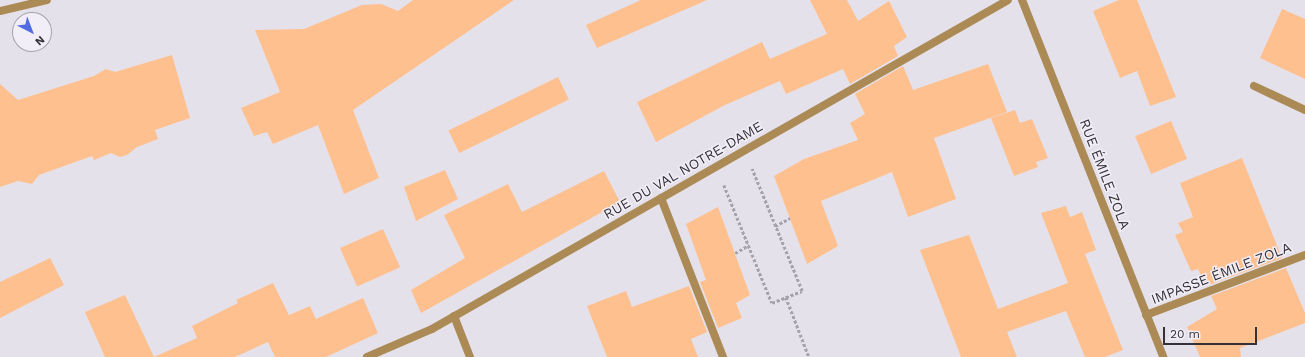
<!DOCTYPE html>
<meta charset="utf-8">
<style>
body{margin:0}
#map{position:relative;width:1305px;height:357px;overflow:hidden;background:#e5e1eb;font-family:"Work Sans",sans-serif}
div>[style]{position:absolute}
.building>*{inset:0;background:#fec08e;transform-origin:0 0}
.path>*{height:2.5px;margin-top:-1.25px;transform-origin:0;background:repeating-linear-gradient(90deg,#a6a2ab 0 3px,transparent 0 5px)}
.service>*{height:8px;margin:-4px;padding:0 4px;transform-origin:4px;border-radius:4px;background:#ab8a55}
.minor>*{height:8px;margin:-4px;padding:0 4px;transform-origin:4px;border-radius:4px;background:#ab8a55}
span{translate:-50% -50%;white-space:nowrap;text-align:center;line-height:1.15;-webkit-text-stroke:3px #f2eef8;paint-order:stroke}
.street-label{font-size:14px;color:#343237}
.north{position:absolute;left:12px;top:12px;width:40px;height:40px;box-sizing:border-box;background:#f2eef8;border:1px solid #a6a3ab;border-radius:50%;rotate:138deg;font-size:11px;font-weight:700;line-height:16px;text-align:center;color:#343237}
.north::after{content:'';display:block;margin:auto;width:14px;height:18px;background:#536ce2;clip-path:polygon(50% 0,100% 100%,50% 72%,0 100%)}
.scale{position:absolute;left:1163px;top:327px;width:94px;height:18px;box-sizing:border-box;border:2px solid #343237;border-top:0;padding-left:5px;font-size:12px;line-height:14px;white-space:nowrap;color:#343237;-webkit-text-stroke:3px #f2eef8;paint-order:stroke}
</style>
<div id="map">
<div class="building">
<div style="clip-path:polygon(413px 0,514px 0,353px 110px,379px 178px,344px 194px,318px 125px,273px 144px,267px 132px,254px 136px,241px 108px,280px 92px,255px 30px,304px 29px,362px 5px,381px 4px,398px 11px)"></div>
<div style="clip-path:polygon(641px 0,707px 0,597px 48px,586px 25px)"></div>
<div style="clip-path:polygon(810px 0,847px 0,858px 21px,889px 1px,907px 37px,894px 46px,898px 56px,850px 84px,843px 69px,786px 94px,780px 81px,725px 105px,656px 142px,637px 102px,762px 42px,770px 59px,827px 34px)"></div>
<div style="clip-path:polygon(1119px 0,1137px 0,1176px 97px,1150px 106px,1137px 71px,1120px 78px,1093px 11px)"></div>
<div style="clip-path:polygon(1282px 9px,1305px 19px,1305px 79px,1260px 58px)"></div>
<div style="clip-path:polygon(172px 55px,190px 118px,155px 130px,158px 139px,137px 147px,127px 155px,120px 157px,111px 153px,94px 160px,92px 156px,39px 175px,32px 184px,18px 181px,0 187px,0 84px,18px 100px,94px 76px,106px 69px,115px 72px)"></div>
<div style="clip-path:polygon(988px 64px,1007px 112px,934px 138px,956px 199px,908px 217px,892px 172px,821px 201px,838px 246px,807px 264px,774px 176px,804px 159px,858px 140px,850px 123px,865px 114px,855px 94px,903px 66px,913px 90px)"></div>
<div style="left:558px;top:77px;width:25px;height:122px;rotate:64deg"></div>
<div style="clip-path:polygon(1015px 110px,1020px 123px,1032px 119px,1048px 158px,1036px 162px,1038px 167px,1014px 176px,991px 118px)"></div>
<div style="left:1171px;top:121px;width:41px;height:39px;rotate:67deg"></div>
<div style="clip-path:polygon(1242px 158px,1282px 258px,1206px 286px,1198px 269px,1191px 271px,1175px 235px,1183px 232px,1178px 223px,1193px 217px,1180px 183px)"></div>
<div style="clip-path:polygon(445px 170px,458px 199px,416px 221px,404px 187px)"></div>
<div style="clip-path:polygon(604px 171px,620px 202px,421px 313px,411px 290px,465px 258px,444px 215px,508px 184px,522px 212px)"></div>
<div style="clip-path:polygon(1066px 206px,1070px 217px,1082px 212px,1096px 250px,1085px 254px,1123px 350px,1105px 357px,1085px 357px,1066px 311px,1007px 332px,1017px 357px,961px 357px,920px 250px,969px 235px,998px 309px,1068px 283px,1041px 213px)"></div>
<div style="clip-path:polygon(718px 207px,750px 295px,736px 303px,742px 318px,718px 328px,700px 282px,706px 280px,686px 224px)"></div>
<div style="left:383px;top:229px;width:42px;height:47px;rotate:66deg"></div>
<div style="clip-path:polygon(50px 258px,64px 285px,0 318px,0 282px)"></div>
<div style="clip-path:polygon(1286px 268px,1305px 313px,1305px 323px,1240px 348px,1241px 357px,1200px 357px,1187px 327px,1217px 309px,1211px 296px)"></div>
<div style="clip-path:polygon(273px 283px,289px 315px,310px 306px,316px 319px,363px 298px,378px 333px,326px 357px,275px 357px,268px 342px,235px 357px,105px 357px,85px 312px,125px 295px,154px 357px,197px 338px,192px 326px,238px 303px,236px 300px)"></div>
<div style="clip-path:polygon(689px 286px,707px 332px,691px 339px,698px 357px,607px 357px,587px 306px,626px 291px,632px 307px)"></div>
</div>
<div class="path">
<div style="left:724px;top:185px;width:127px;rotate:67.9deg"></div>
<div style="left:772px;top:303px;width:32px;rotate:-22deg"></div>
<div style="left:802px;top:291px;width:132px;rotate:-112.3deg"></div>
<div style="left:775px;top:226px;width:17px;rotate:-28deg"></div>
<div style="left:735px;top:253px;width:16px;rotate:-30deg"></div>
<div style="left:786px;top:297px;width:64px;rotate:69deg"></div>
</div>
<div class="service">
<div style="left:661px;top:198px;width:171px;rotate:68.7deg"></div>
<div style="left:454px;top:316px;width:44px;rotate:68.7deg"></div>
</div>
<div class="minor">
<div style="left:1022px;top:0;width:384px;rotate:68.4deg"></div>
<div style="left:0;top:11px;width:48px;rotate:-13.2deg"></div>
<div style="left:1254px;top:86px;width:56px;rotate:25.2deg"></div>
<div style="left:1146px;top:315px;width:170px;rotate:-20.7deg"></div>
<div style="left:367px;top:357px;width:71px;rotate:-23.3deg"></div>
<div style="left:432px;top:329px;width:663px;rotate:-29.73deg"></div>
</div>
<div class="street-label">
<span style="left:683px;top:170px;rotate:-30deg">RUE DU VAL NOTRE-DAME</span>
<span style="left:1105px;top:174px;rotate:69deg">RUE ÉMILE ZOLA</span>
<span style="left:1221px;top:273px;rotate:-21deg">IMPASSE ÉMILE ZOLA</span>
</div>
<div class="north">N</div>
<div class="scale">20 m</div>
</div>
